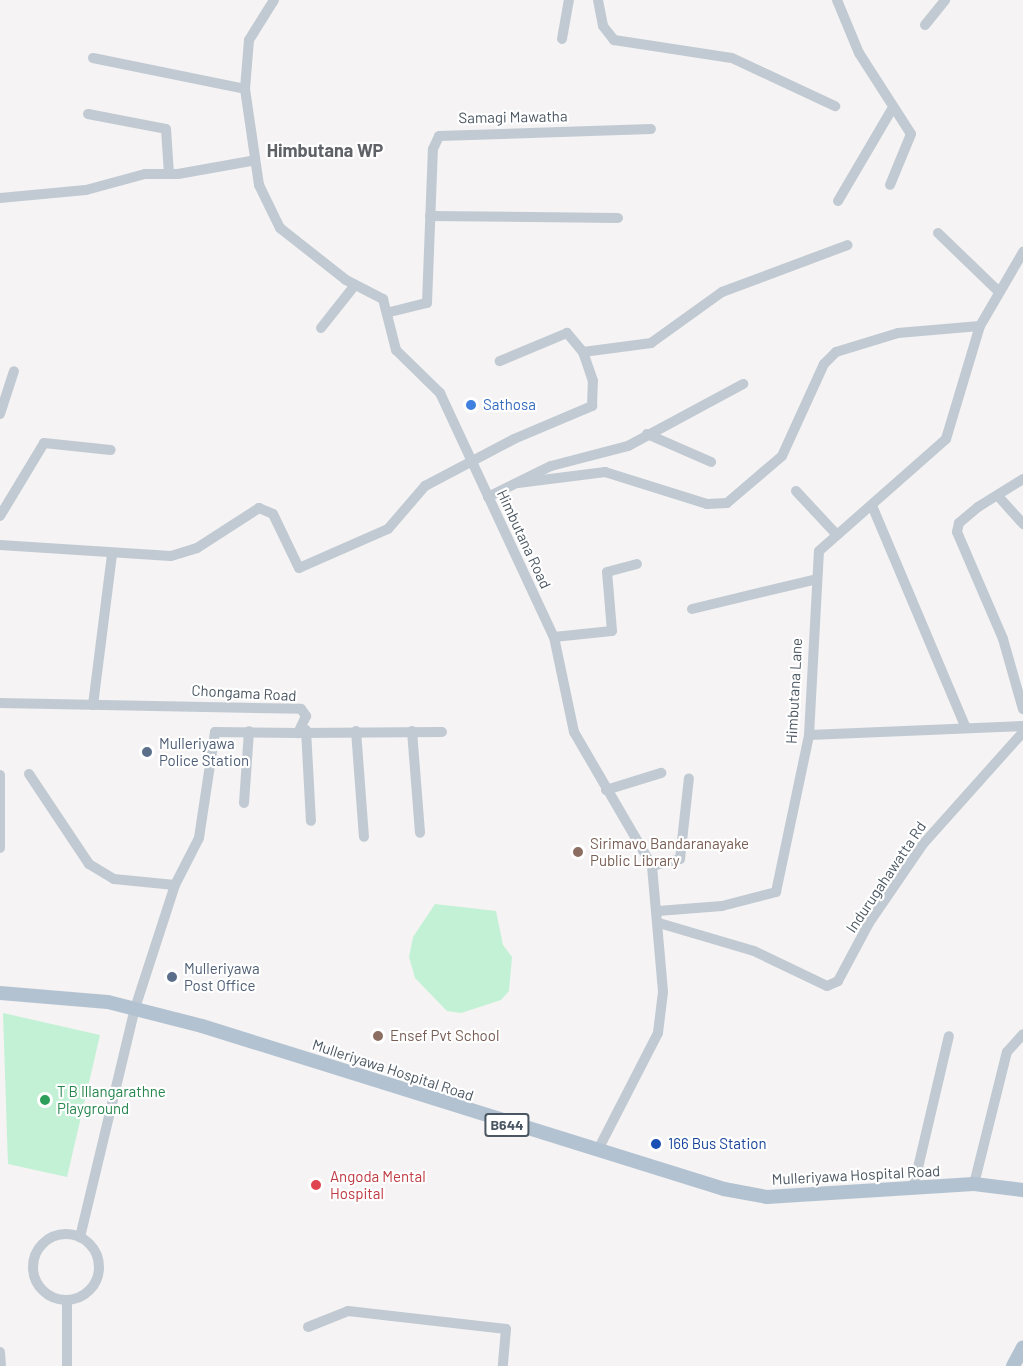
<!DOCTYPE html>
<style>
body{margin:0}
#map{position:relative;width:1023px;height:1366px;overflow:hidden;background:#f5f3f3;font-family:Barlow,sans-serif}
div>[style]{position:absolute}
.green>*{inset:0;background:#c3f1d5}
.minor>*{height:10px;margin:-5px;padding:0 5px;transform-origin:5px;border-radius:5px;background:#c1cad2}
.minor>.ring{margin:-5px;padding:0;box-sizing:content-box;background:none;border:10px solid #c1cad2;border-radius:50%}
.major>*{height:14px;margin:-7px;padding:0 7px;transform-origin:7px;border-radius:7px;background:#b3c2d1}
.dots>*{width:16px;height:16px;translate:-50% -50%;box-sizing:border-box;border:3px solid #fff;border-radius:50%}
span{translate:-50% -50%;white-space:nowrap;text-align:center;line-height:1.15;-webkit-text-stroke:4.5px #fff;paint-order:stroke}
.shield-label span{padding:2px 4px;background:#fff;border:2px solid;border-radius:4px;-webkit-text-stroke-width:0}
.shield-label{font-size:14px;color:#4a5661;font-weight:700}
.street-label{font-size:15px;color:#4a5661}
.shop-label{font-size:15px;color:#366cbe}
.left{translate:0 -50%;text-align:left}
.service-label{font-size:15px;color:#4e5e75}
.education-label{font-size:15px;color:#785e54}
.leisure-label{font-size:15px;color:#27864d}
.transit-label{font-size:15px;color:#164399}
.health-label{font-size:15px;color:#be3a42}
.quarter-label{font-size:18px;color:#5f6368;font-weight:700}
</style>
<div id="map">
<div class="green">
<div style="clip-path:polygon(435px 904px,496px 911px,503px 945px,512px 957px,509px 991px,501px 1000px,461px 1013px,447px 1011px,415px 978px,409px 957px,413px 937px)"></div>
<div style="clip-path:polygon(3px 1013px,100px 1035px,67px 1177px,8px 1164px)"></div>
</div>
<div class="minor">
<div style="left:274px;top:0;width:47px;rotate:122deg"></div>
<div style="left:249px;top:40px;width:49px;rotate:94.7deg"></div>
<div style="left:245px;top:89px;width:97px;rotate:81.7deg"></div>
<div style="left:259px;top:185px;width:48px;rotate:64deg"></div>
<div style="left:280px;top:228px;width:84px;rotate:38.2deg"></div>
<div style="left:346px;top:280px;width:42px;rotate:27.2deg"></div>
<div style="left:383px;top:299px;width:53px;rotate:75.7deg"></div>
<div style="left:396px;top:350px;width:62px;rotate:44.3deg"></div>
<div style="left:440px;top:393px;width:269px;rotate:65deg"></div>
<div style="left:554px;top:637px;width:97px;rotate:78.1deg"></div>
<div style="left:574px;top:732px;width:155px;rotate:59.8deg"></div>
<div style="left:652px;top:866px;width:126px;rotate:85deg"></div>
<div style="left:663px;top:992px;width:41px;rotate:97deg"></div>
<div style="left:658px;top:1033px;width:129px;rotate:117.2deg"></div>
<div style="left:598px;top:0;width:26px;rotate:79deg"></div>
<div style="left:603px;top:26px;width:18px;rotate:52deg"></div>
<div style="left:614px;top:40px;width:119px;rotate:8.7deg"></div>
<div style="left:732px;top:58px;width:114px;rotate:25deg"></div>
<div style="left:837px;top:0;width:57px;rotate:67.5deg"></div>
<div style="left:859px;top:53px;width:96px;rotate:57.3deg"></div>
<div style="left:911px;top:134px;width:55px;rotate:112.4deg"></div>
<div style="left:925px;top:25px;width:32px;rotate:-51deg"></div>
<div style="left:562px;top:39px;width:40px;rotate:-80deg"></div>
<div style="left:93px;top:58px;width:155px;rotate:11.5deg"></div>
<div style="left:88px;top:114px;width:79px;rotate:10.9deg"></div>
<div style="left:166px;top:129px;width:45px;rotate:86.2deg"></div>
<div style="left:0;top:198px;width:86px;rotate:-5.3deg"></div>
<div style="left:86px;top:190px;width:61px;rotate:-15.2deg"></div>
<div style="left:145px;top:174px;width:33px"></div>
<div style="left:178px;top:174px;width:74px;rotate:-10.1deg"></div>
<div style="left:838px;top:201px;width:107px;rotate:-59.6deg"></div>
<div style="left:430px;top:216px;width:188px;rotate:0.6deg"></div>
<div style="left:938px;top:233px;width:83px;rotate:44deg"></div>
<div style="left:390px;top:312px;width:38px;rotate:-14deg"></div>
<div style="left:427px;top:303px;width:154px;rotate:-87.8deg"></div>
<div style="left:433px;top:149px;width:14px;rotate:-65deg"></div>
<div style="left:439px;top:136px;width:212px;rotate:-1.9deg"></div>
<div style="left:321px;top:328px;width:55px;rotate:-51.7deg"></div>
<div style="left:583px;top:352px;width:69px;rotate:-7.5deg"></div>
<div style="left:651px;top:343px;width:87px;rotate:-35.7deg"></div>
<div style="left:722px;top:292px;width:134px;rotate:-20.5deg"></div>
<div style="left:0;top:414px;width:45px;rotate:-72deg"></div>
<div style="left:647px;top:434px;width:70px;rotate:23.6deg"></div>
<div style="left:1023px;top:479px;width:53px;rotate:148.1deg"></div>
<div style="left:978px;top:507px;width:25px;rotate:140deg"></div>
<div style="left:959px;top:523px;width:9px;rotate:103deg"></div>
<div style="left:957px;top:532px;width:116px;rotate:66.7deg"></div>
<div style="left:1003px;top:639px;width:73px;rotate:74.1deg"></div>
<div style="left:518px;top:483px;width:88px;rotate:-7.2deg"></div>
<div style="left:605px;top:472px;width:107px;rotate:17.4deg"></div>
<div style="left:707px;top:504px;width:20px;rotate:-3deg"></div>
<div style="left:727px;top:503px;width:72px;rotate:-40.5deg"></div>
<div style="left:782px;top:456px;width:101px;rotate:-65.5deg"></div>
<div style="left:824px;top:364px;width:17px;rotate:-45deg"></div>
<div style="left:836px;top:352px;width:65px;rotate:-17deg"></div>
<div style="left:898px;top:333px;width:82px;rotate:-4.9deg"></div>
<div style="left:796px;top:491px;width:60px;rotate:47deg"></div>
<div style="left:998px;top:496px;width:38px;rotate:48deg"></div>
<div style="left:488px;top:497px;width:70px;rotate:-26.2deg"></div>
<div style="left:551px;top:466px;width:80px;rotate:-14.6deg"></div>
<div style="left:628px;top:446px;width:131px;rotate:-28.3deg"></div>
<div style="left:873px;top:508px;width:237px;rotate:67.1deg"></div>
<div style="left:0;top:516px;width:85px;rotate:-58.9deg"></div>
<div style="left:44px;top:443px;width:67px;rotate:6deg"></div>
<div style="left:0;top:545px;width:171px;rotate:3.7deg"></div>
<div style="left:171px;top:556px;width:27px;rotate:-17deg"></div>
<div style="left:197px;top:548px;width:74px;rotate:-32.8deg"></div>
<div style="left:259px;top:508px;width:15px;rotate:23deg"></div>
<div style="left:273px;top:514px;width:60px;rotate:64.3deg"></div>
<div style="left:299px;top:568px;width:97px;rotate:-23.7deg"></div>
<div style="left:388px;top:529px;width:57px;rotate:-49.3deg"></div>
<div style="left:425px;top:486px;width:101px;rotate:-27.8deg"></div>
<div style="left:514px;top:439px;width:85px;rotate:-22.9deg"></div>
<div style="left:592px;top:406px;width:25px;rotate:-88deg"></div>
<div style="left:593px;top:381px;width:31px;rotate:-109deg"></div>
<div style="left:583px;top:352px;width:25px;rotate:-130deg"></div>
<div style="left:567px;top:333px;width:73px;rotate:157.3deg"></div>
<div style="left:692px;top:609px;width:124px;rotate:-13.5deg"></div>
<div style="left:554px;top:637px;width:58px;rotate:-5.9deg"></div>
<div style="left:612px;top:631px;width:59px;rotate:-94.8deg"></div>
<div style="left:607px;top:572px;width:31px;rotate:-15deg"></div>
<div style="left:0;top:703px;width:301px;rotate:1.1deg"></div>
<div style="left:301px;top:709px;width:9px;rotate:54deg"></div>
<div style="left:306px;top:716px;width:19px;rotate:115deg"></div>
<div style="left:298px;top:733px;width:83px;rotate:-179.3deg"></div>
<div style="left:215px;top:732px;width:107px;rotate:98.6deg"></div>
<div style="left:199px;top:838px;width:53px;rotate:117.1deg"></div>
<div style="left:175px;top:885px;width:129px;rotate:108deg"></div>
<div style="left:135px;top:1008px;width:236px;rotate:103.5deg"></div>
<div style="left:93px;top:705px;width:151px;rotate:-82.8deg"></div>
<div style="left:306px;top:730px;width:91px;rotate:86.9deg"></div>
<div style="left:356px;top:731px;width:106px;rotate:85.7deg"></div>
<div style="left:412px;top:731px;width:102px;rotate:85.5deg"></div>
<div style="left:299px;top:733px;width:143px;rotate:-0.4deg"></div>
<div style="left:809px;top:735px;width:214px;rotate:-2.4deg"></div>
<div style="left:29px;top:774px;width:108px;rotate:56.3deg"></div>
<div style="left:89px;top:864px;width:29px;rotate:31deg"></div>
<div style="left:114px;top:879px;width:61px;rotate:5.6deg"></div>
<div style="left:0;top:775px;width:73px;rotate:90deg"></div>
<div style="left:606px;top:790px;width:58px;rotate:-17.2deg"></div>
<div style="left:244px;top:803px;width:72px;rotate:-86deg"></div>
<div style="left:652px;top:866px;width:29px;rotate:-14deg"></div>
<div style="left:680px;top:859px;width:81px;rotate:-83.7deg"></div>
<div style="left:658px;top:911px;width:64px;rotate:-4.5deg"></div>
<div style="left:722px;top:906px;width:56px;rotate:-14.5deg"></div>
<div style="left:776px;top:892px;width:160px;rotate:-78.1deg"></div>
<div style="left:809px;top:735px;width:184px;rotate:-86.9deg"></div>
<div style="left:819px;top:551px;width:169px;rotate:-41.4deg"></div>
<div style="left:946px;top:439px;width:118px;rotate:-73.3deg"></div>
<div style="left:980px;top:326px;width:86px;rotate:-59.8deg"></div>
<div style="left:659px;top:923px;width:99px;rotate:16.4deg"></div>
<div style="left:754px;top:951px;width:81px;rotate:25.6deg"></div>
<div style="left:827px;top:986px;width:12px;rotate:-24deg"></div>
<div style="left:838px;top:981px;width:66px;rotate:-61.9deg"></div>
<div style="left:869px;top:923px;width:96px;rotate:-55.6deg"></div>
<div style="left:923px;top:844px;width:150px;rotate:-48.2deg"></div>
<div style="left:974px;top:1184px;width:136px;rotate:-76deg"></div>
<div style="left:1007px;top:1052px;width:24px;rotate:-48deg"></div>
<div style="left:913px;top:1189px;width:157px;rotate:-76.8deg"></div>
<div class="ring" style="left:33px;top:1234px;width:56px;height:56px"></div>
<div style="left:67px;top:1300px;width:66px;rotate:90deg"></div>
<div style="left:308px;top:1327px;width:43px;rotate:-21.8deg"></div>
<div style="left:348px;top:1311px;width:159px;rotate:6.5deg"></div>
<div style="left:506px;top:1329px;width:37px;rotate:95deg"></div>
<div style="left:0;top:1352px;width:14px;rotate:86deg"></div>
</div>
<div class="major">
<div style="left:0;top:993px;width:108px;rotate:4.8deg"></div>
<div style="left:108px;top:1002px;width:97px;rotate:14.3deg"></div>
<div style="left:202px;top:1026px;width:547px;rotate:17.34deg"></div>
<div style="left:724px;top:1189px;width:44px;rotate:10.5deg"></div>
<div style="left:767px;top:1197px;width:207px;rotate:-3.6deg"></div>
<div style="left:974px;top:1184px;width:49px;rotate:7deg"></div>
<div style="left:1013px;top:1366px;width:21px;rotate:-62deg"></div>
</div>
<div class="dots">
<div style="left:471px;top:405px;background:#3f7fe0"></div>
<div style="left:147px;top:752px;background:#5c6f8a"></div>
<div style="left:578px;top:852px;background:#8d6e63"></div>
<div style="left:172px;top:977px;background:#5c6f8a"></div>
<div style="left:378px;top:1036px;background:#8d6e63"></div>
<div style="left:45px;top:1100px;background:#2e9e5b"></div>
<div style="left:656px;top:1144px;background:#1a4fb4"></div>
<div style="left:316px;top:1185px;background:#e0444e"></div>
</div>
<div class="shield-label">
<span style="left:507px;top:1125px">B644</span>
</div>
<div class="street-label">
<span style="left:513px;top:117px;rotate:-1deg">Samagi Mawatha</span>
<span style="left:524px;top:539px;rotate:65deg">Himbutana Road</span>
<span style="left:794px;top:691px;rotate:-87deg">Himbutana Lane</span>
<span style="left:244px;top:693px;rotate:3deg">Chongama Road</span>
<span style="left:886px;top:877px;rotate:-56deg">Indurugahawatta Rd</span>
<span style="left:393px;top:1070px;rotate:18deg">Mulleriyawa Hospital Road</span>
<span style="left:856px;top:1175px;rotate:-3deg">Mulleriyawa Hospital Road</span>
</div>
<div class="shop-label">
<span class="left" style="left:483px;top:405px">Sathosa</span>
</div>
<div class="service-label">
<span class="left" style="left:159px;top:752px">Mulleriyawa<br>Police Station</span>
<span class="left" style="left:184px;top:977px">Mulleriyawa<br>Post Office</span>
</div>
<div class="education-label">
<span class="left" style="left:590px;top:852px">Sirimavo Bandaranayake<br>Public Library</span>
<span class="left" style="left:390px;top:1036px">Ensef Pvt School</span>
</div>
<div class="leisure-label">
<span class="left" style="left:57px;top:1100px">T B Illangarathne<br>Playground</span>
</div>
<div class="transit-label">
<span class="left" style="left:668px;top:1144px">166 Bus Station</span>
</div>
<div class="health-label">
<span class="left" style="left:330px;top:1185px">Angoda Mental<br>Hospital</span>
</div>
<div class="quarter-label">
<span style="left:325px;top:150px">Himbutana WP</span>
</div>
</div>
